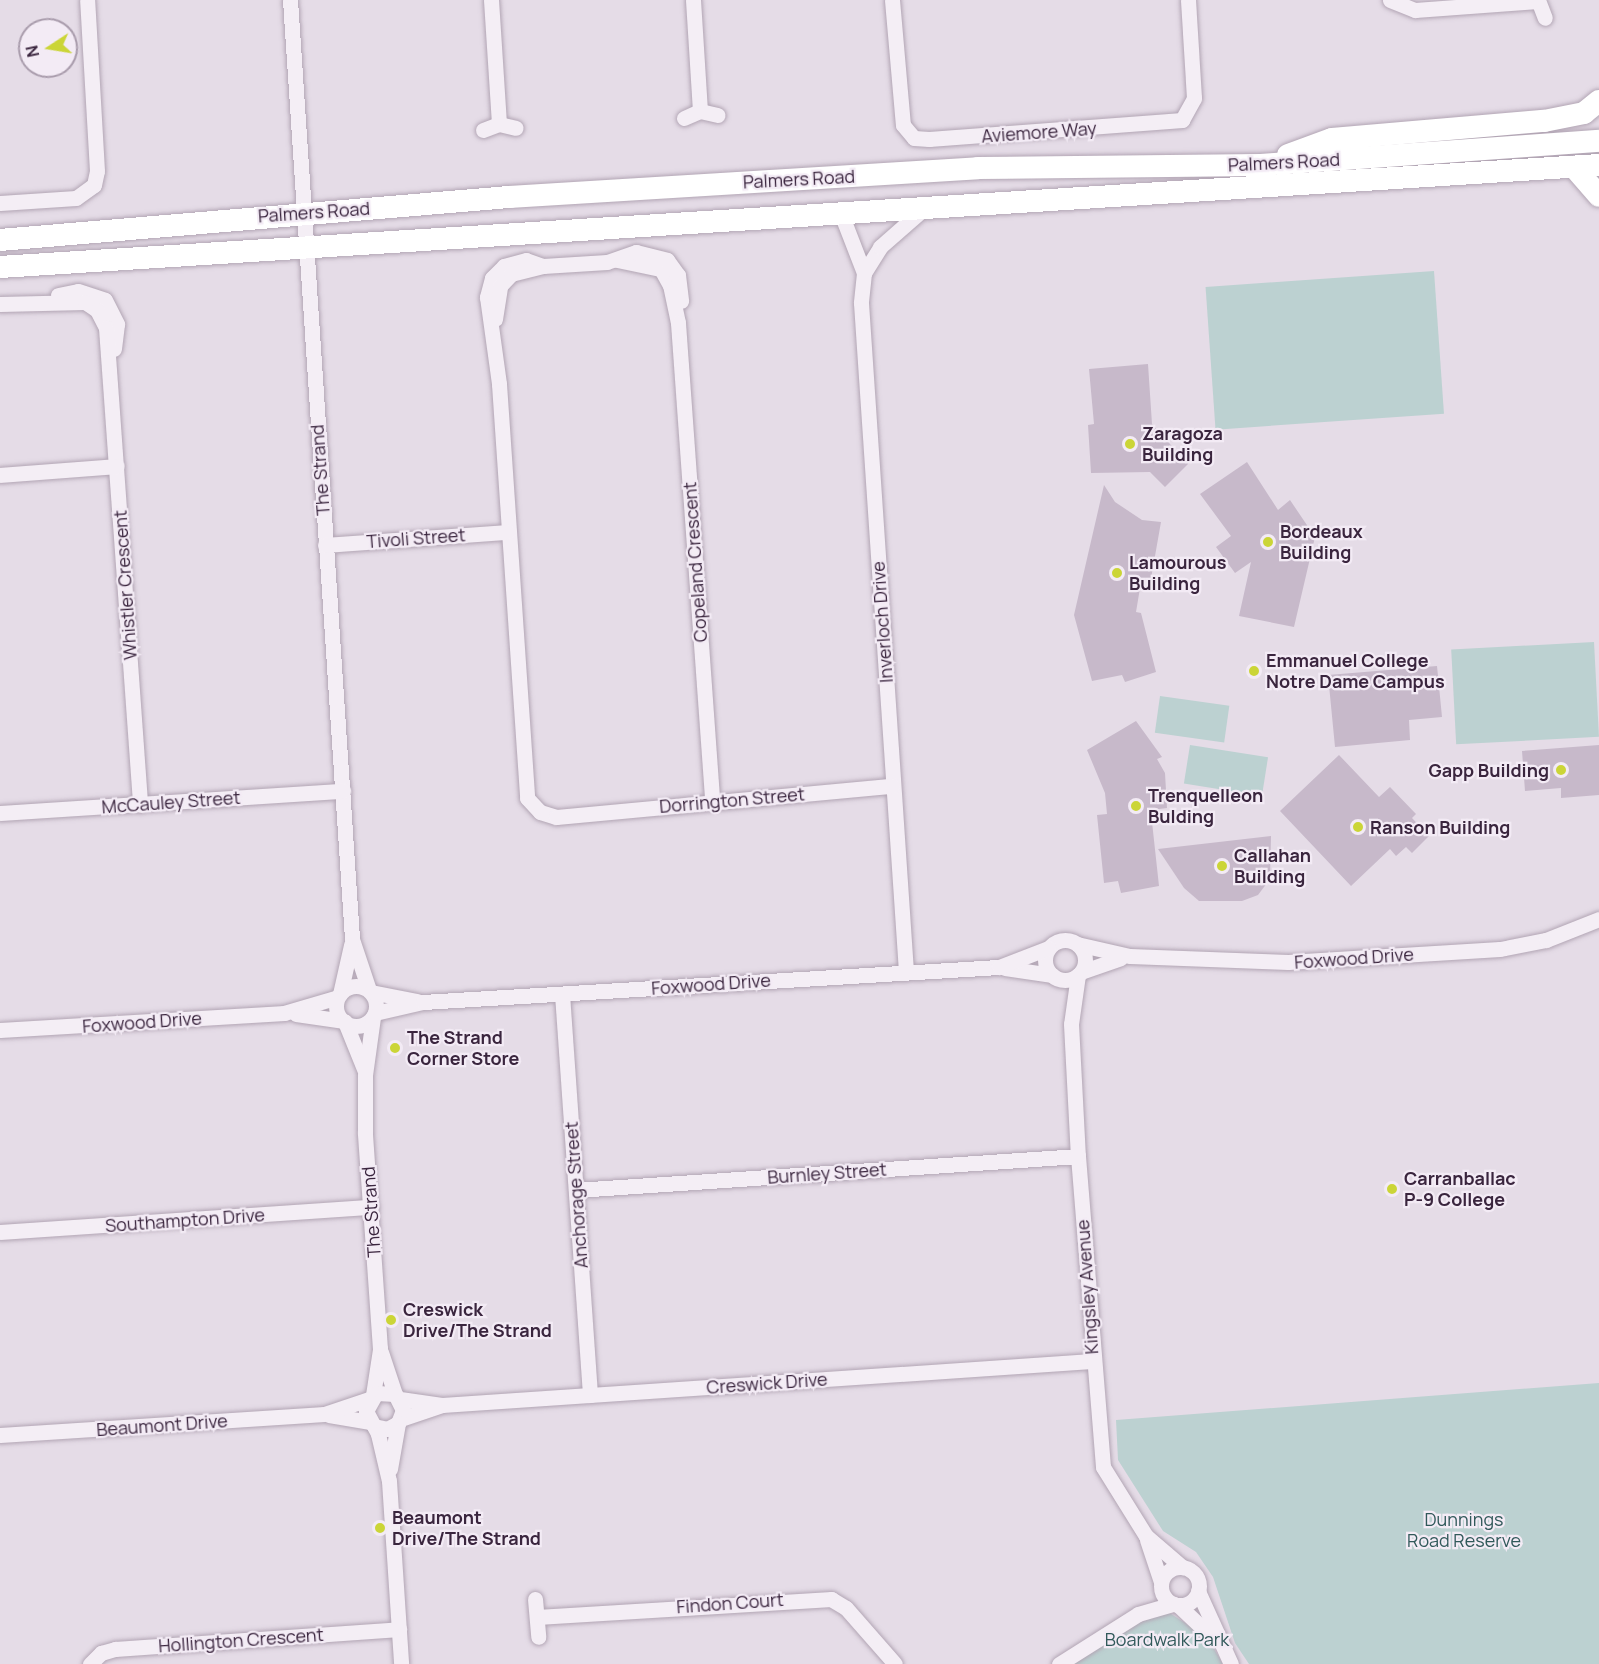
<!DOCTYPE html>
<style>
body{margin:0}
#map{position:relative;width:1599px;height:1664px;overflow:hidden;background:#e5dce7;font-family:Manrope,sans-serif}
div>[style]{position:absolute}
.green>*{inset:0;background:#bcd1d1;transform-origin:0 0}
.building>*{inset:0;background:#c7b9ca}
.roads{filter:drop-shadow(0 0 2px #b2a5b4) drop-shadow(0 0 2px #b2a5b4)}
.street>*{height:15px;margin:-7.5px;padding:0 7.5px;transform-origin:7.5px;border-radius:7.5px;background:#f4eef5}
.street>.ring{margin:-7.5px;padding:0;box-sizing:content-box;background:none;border:15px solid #f4eef5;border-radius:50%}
.secondary>*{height:22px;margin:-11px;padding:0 11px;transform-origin:11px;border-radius:11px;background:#fff}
.dots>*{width:16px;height:16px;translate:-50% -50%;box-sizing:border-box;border:3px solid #f3ebf5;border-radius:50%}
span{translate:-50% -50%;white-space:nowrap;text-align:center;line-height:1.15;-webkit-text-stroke:4.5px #f3ebf5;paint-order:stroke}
.street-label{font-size:18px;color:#3a253e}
.poi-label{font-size:18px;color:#3a253e;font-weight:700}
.left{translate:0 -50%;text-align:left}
.right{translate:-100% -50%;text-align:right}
.park-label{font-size:18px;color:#31595a}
.north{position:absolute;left:18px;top:18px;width:60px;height:60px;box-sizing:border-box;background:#f3ebf5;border:2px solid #a99cac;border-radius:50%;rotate:258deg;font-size:16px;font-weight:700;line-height:24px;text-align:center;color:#3a253e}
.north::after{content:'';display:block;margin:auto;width:21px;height:27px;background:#cbd537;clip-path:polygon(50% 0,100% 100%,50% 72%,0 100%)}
</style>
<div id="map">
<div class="green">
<div style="left:1434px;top:271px;width:143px;height:229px;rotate:86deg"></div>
<div style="left:1594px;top:642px;width:95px;height:143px;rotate:87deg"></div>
<div style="left:1160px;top:696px;width:70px;height:37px;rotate:8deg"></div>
<div style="left:1190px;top:745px;width:79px;height:39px;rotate:9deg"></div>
<div style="clip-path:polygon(1599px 1383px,1599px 1664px,1249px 1664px,1235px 1643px,1213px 1577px,1196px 1552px,1163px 1531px,1118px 1460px,1116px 1420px)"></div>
<div style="clip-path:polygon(1168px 1612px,1207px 1637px,1223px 1664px,1071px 1664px,1141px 1622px)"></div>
</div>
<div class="building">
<div style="clip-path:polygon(1148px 364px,1152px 424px,1188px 464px,1165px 487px,1150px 472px,1091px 473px,1088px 425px,1094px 424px,1089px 369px)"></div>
<div style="clip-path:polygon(1247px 462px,1278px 510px,1290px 500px,1315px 537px,1294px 627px,1239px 616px,1251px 562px,1235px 573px,1216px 547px,1231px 536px,1200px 494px)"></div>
<div style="clip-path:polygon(1104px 485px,1115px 502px,1142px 520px,1161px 522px,1149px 590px,1140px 588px,1136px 612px,1141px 613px,1156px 672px,1125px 682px,1122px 675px,1092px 681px,1074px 615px)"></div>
<div style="clip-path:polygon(1437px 666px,1442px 717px,1409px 720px,1410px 740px,1335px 747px,1328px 675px)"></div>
<div style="clip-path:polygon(1136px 721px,1162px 757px,1157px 759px,1165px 773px,1167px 808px,1159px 809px,1161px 822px,1152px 822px,1159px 886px,1121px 893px,1118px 881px,1104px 883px,1097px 815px,1107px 814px,1105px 793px,1087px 750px)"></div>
<div style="clip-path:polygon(1599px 745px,1599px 795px,1561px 798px,1561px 788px,1525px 791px,1522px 751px)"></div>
<div style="clip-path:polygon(1339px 755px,1379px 797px,1390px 787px,1416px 814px,1412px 818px,1429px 836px,1412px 853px,1406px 847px,1396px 856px,1390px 849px,1351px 886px,1280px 811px)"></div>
<div style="clip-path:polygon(1271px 836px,1270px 879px,1258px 895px,1242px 901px,1199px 901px,1184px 888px,1158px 849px)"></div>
</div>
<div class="roads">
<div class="street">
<div style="left:290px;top:0;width:941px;rotate:86.22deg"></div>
<div style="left:352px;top:939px;width:54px;rotate:71.6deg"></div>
<div style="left:491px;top:0;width:124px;rotate:86.3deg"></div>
<div style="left:693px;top:0;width:111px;rotate:86.4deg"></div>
<div style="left:892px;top:0;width:125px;rotate:85deg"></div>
<div style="left:903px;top:125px;width:17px;rotate:50deg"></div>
<div style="left:914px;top:138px;width:15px;rotate:4deg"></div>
<div style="left:929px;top:139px;width:254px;rotate:-4.3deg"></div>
<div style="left:1182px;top:120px;width:25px;rotate:-61deg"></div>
<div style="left:1194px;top:98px;width:98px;rotate:-93.5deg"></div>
<div style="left:1390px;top:0;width:27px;rotate:22deg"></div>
<div style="left:1415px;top:10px;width:123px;rotate:-4.2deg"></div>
<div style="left:1538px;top:0;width:19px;rotate:69deg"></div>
<div style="left:684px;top:118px;width:17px;rotate:-24deg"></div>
<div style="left:700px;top:111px;width:18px;rotate:13deg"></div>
<div style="left:483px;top:130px;width:17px;rotate:-21deg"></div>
<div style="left:499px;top:124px;width:17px;rotate:13deg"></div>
<div style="left:0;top:203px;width:76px;rotate:-3.8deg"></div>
<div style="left:76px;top:198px;width:22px;rotate:-36deg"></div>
<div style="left:94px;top:185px;width:14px;rotate:-78deg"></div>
<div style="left:97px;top:171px;width:171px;rotate:-93.3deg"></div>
<div style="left:842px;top:216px;width:61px;rotate:68.9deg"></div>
<div style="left:864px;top:273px;width:30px;rotate:96deg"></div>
<div style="left:861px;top:303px;width:670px;rotate:86.15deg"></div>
<div style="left:617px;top:260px;width:45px;rotate:11.6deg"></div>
<div style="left:661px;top:269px;width:18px;rotate:61deg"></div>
<div style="left:670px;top:285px;width:39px;rotate:78deg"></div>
<div style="left:678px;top:323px;width:479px;rotate:85.9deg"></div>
<div style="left:543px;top:266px;width:18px;rotate:-161deg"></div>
<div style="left:526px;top:260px;width:23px;rotate:165deg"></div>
<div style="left:504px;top:266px;width:17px;rotate:135deg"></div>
<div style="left:492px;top:278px;width:20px;rotate:105deg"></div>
<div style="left:487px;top:297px;width:88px;rotate:82.1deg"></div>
<div style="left:499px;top:384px;width:415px;rotate:86.1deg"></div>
<div style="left:527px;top:798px;width:19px;rotate:47deg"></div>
<div style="left:540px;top:812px;width:17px;rotate:17deg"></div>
<div style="left:556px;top:817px;width:338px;rotate:-5.3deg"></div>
<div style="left:864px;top:273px;width:31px;rotate:-58deg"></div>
<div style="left:880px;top:247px;width:55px;rotate:-41.3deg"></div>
<div style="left:58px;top:295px;width:20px;rotate:-11deg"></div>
<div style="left:78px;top:291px;width:28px;rotate:18deg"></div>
<div style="left:105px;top:300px;width:27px;rotate:63deg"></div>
<div style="left:117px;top:324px;width:25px;rotate:97deg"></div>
<div style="left:0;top:304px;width:85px;rotate:-1.3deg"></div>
<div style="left:85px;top:302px;width:14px;rotate:34deg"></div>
<div style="left:97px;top:310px;width:20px;rotate:63deg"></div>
<div style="left:106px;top:328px;width:478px;rotate:85.9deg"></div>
<div style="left:495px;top:319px;width:33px;rotate:-81deg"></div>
<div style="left:500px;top:286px;width:16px;rotate:-47deg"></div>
<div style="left:511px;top:274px;width:33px;rotate:-14deg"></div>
<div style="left:543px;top:266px;width:64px;rotate:-3.6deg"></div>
<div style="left:607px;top:262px;width:31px;rotate:-19deg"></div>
<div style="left:636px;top:252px;width:32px;rotate:14deg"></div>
<div style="left:667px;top:260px;width:19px;rotate:54deg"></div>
<div style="left:678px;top:275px;width:26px;rotate:83deg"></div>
<div style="left:0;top:475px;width:117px;rotate:-4.4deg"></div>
<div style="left:325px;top:545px;width:183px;rotate:-4.1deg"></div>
<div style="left:0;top:813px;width:344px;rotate:-3.7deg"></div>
<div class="ring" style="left:1045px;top:940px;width:25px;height:25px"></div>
<div style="left:1077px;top:944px;width:54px;rotate:12.8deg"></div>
<div style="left:1130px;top:956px;width:158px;rotate:2.2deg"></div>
<div style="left:1288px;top:962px;width:212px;rotate:-3.5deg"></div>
<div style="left:1500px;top:949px;width:47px;rotate:-11.1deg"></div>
<div style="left:1546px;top:940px;width:57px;rotate:-21.6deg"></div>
<div style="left:1005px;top:968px;width:48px;rotate:8.5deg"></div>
<div style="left:1081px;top:972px;width:42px;rotate:-19.3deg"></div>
<div style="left:1078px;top:975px;width:49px;rotate:98.1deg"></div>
<div style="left:1071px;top:1024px;width:132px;rotate:87deg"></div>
<div style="left:1078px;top:1156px;width:312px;rotate:85.4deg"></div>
<div style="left:1103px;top:1467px;width:81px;rotate:58.1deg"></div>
<div style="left:1146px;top:1536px;width:48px;rotate:40.7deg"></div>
<div class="ring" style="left:336px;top:986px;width:25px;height:25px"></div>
<div style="left:371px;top:992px;width:47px;rotate:11.1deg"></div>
<div style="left:340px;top:994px;width:50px;rotate:-77.3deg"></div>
<div style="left:562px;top:994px;width:402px;rotate:86deg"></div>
<div style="left:375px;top:1013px;width:49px;rotate:-12.9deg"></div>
<div style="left:423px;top:1002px;width:577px;rotate:-3.48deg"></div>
<div style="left:999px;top:967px;width:53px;rotate:-21.2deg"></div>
<div style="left:296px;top:1014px;width:49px;rotate:8.3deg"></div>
<div style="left:345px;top:1022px;width:51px;rotate:68deg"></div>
<div style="left:0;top:1030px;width:285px;rotate:-3.4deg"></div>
<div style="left:284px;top:1013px;width:56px;rotate:-16.5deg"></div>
<div style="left:576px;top:1190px;width:503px;rotate:-3.87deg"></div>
<div style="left:0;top:1232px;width:372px;rotate:-3.9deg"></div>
<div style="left:381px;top:1352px;width:44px;rotate:71.6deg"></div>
<div style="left:373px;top:1395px;width:47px;rotate:-81.3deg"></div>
<div style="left:380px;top:1349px;width:217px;rotate:-94deg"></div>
<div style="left:365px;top:1133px;width:58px;rotate:-90deg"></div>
<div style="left:365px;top:1075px;width:59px;rotate:-82.1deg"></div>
<div style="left:400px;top:1399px;width:42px;rotate:8.1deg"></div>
<div style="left:442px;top:1405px;width:651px;rotate:-3.87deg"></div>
<div style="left:329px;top:1415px;width:42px;rotate:9.7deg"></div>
<div style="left:401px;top:1419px;width:43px;rotate:-18.9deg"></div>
<div style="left:374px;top:1426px;width:13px;rotate:13deg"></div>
<div style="left:387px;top:1429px;width:13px;rotate:-29deg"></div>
<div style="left:398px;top:1423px;width:14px;rotate:-69deg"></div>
<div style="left:403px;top:1410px;width:18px;rotate:-117deg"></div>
<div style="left:395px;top:1394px;width:19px;rotate:-177deg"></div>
<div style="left:376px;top:1393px;width:21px;rotate:119deg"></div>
<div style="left:366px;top:1411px;width:26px;rotate:62deg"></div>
<div style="left:378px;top:1434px;width:48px;rotate:76.8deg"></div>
<div style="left:389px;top:1481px;width:183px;rotate:86.2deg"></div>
<div style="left:0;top:1435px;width:325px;rotate:-3.7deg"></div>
<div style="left:324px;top:1414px;width:47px;rotate:-18.4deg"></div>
<div style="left:390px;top:1469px;width:47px;rotate:-80.1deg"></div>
<div style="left:1147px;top:1540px;width:44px;rotate:71.6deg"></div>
<div class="ring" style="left:1161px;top:1567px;width:23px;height:23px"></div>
<div style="left:1198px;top:1591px;width:80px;rotate:65.7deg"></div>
<div style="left:535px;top:1599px;width:38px;rotate:85deg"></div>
<div style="left:1178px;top:1605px;width:47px;rotate:43.3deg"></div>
<div style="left:537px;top:1617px;width:295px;rotate:-3.5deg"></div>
<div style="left:831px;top:1599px;width:17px;rotate:31deg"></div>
<div style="left:846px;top:1608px;width:74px;rotate:48.8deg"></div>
<div style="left:90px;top:1664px;width:16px;rotate:-45deg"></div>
<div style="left:101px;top:1653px;width:15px;rotate:-16deg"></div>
<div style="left:115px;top:1649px;width:285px;rotate:-4deg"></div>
<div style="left:1059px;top:1664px;width:93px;rotate:-32.3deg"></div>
<div style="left:1138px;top:1614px;width:37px;rotate:-16deg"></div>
</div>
<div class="secondary">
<div style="left:1288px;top:155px;width:47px;rotate:-20deg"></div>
<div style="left:1332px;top:139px;width:213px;rotate:-4.9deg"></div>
<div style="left:1544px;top:121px;width:41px;rotate:-11.3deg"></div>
<div style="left:1584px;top:113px;width:19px;rotate:-39deg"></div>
<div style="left:1574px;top:167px;width:38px;rotate:49deg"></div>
<div style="left:0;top:240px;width:511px;rotate:-4.83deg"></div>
<div style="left:509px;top:197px;width:470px;rotate:-3.5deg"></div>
<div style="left:978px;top:168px;width:283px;rotate:-0.6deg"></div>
<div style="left:1261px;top:165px;width:339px;rotate:-4.1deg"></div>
<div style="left:0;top:267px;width:1602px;rotate:-3.65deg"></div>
</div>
</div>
<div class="dots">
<div style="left:1130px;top:444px;background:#cbd537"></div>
<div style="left:1268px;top:542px;background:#cbd537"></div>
<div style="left:1117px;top:573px;background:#cbd537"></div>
<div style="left:1254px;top:671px;background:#cbd537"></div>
<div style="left:1561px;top:770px;background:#cbd537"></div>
<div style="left:1136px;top:806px;background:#cbd537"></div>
<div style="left:1358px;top:827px;background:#cbd537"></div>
<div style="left:1222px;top:866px;background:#cbd537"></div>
<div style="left:395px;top:1048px;background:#cbd537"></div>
<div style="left:1392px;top:1189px;background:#cbd537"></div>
<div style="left:391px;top:1320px;background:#cbd537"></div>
<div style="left:380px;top:1528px;background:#cbd537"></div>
</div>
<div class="street-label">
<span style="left:1039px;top:132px;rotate:-4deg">Aviemore Way</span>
<span style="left:1284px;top:162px;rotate:-3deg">Palmers Road</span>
<span style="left:799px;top:179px;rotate:-3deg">Palmers Road</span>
<span style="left:314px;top:212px;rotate:-4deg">Palmers Road</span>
<span style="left:320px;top:470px;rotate:-94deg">The Strand</span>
<span style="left:416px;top:538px;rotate:-4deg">Tivoli Street</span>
<span style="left:695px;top:562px;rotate:-94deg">Copeland Crescent</span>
<span style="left:125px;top:585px;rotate:-94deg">Whistler Crescent</span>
<span style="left:882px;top:622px;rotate:-94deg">Inverloch Drive</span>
<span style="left:732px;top:800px;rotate:-5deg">Dorrington Street</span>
<span style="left:171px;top:802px;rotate:-4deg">McCauley Street</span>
<span style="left:1354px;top:958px;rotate:-4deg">Foxwood Drive</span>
<span style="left:711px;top:984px;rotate:-4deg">Foxwood Drive</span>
<span style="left:142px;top:1022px;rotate:-4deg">Foxwood Drive</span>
<span style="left:827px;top:1173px;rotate:-4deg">Burnley Street</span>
<span style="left:576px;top:1195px;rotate:-94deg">Anchorage Street</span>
<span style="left:371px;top:1212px;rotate:-94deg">The Strand</span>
<span style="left:185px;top:1220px;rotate:-4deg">Southampton Drive</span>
<span style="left:1087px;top:1287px;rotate:-94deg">Kingsley Avenue</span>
<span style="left:767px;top:1383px;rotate:-4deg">Creswick Drive</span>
<span style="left:162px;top:1425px;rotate:-4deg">Beaumont Drive</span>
<span style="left:730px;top:1603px;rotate:-4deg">Findon Court</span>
<span style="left:241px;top:1640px;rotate:-4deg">Hollington Crescent</span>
</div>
<div class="poi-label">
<span class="left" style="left:1142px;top:444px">Zaragoza<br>Building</span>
<span class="left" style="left:1280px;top:542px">Bordeaux<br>Building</span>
<span class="left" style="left:1129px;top:573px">Lamourous<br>Building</span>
<span class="left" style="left:1266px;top:671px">Emmanuel College<br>Notre Dame Campus</span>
<span class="right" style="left:1549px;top:770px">Gapp Building</span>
<span class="left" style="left:1148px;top:806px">Trenquelleon<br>Bulding</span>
<span class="left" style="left:1370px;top:827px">Ranson Building</span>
<span class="left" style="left:1234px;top:866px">Callahan<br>Building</span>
<span class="left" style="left:407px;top:1048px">The Strand<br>Corner Store</span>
<span class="left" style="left:1404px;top:1189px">Carranballac<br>P-9 College</span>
<span class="left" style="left:403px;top:1320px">Creswick<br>Drive/The Strand</span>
<span class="left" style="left:392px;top:1528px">Beaumont<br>Drive/The Strand</span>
</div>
<div class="park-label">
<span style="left:1464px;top:1530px">Dunnings<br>Road Reserve</span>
<span style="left:1167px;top:1639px">Boardwalk Park</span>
</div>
<div class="north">N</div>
</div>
